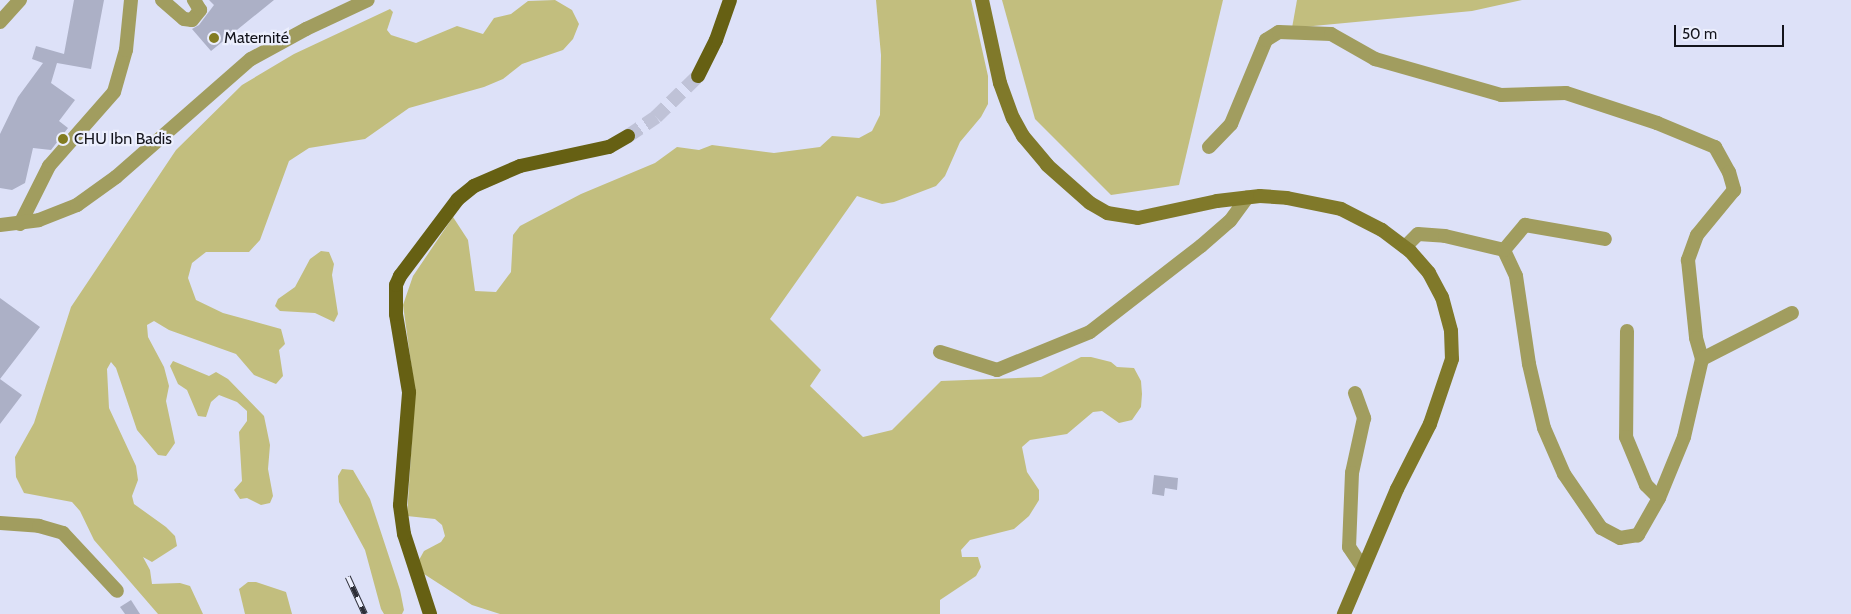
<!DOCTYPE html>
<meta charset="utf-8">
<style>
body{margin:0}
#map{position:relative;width:1851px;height:614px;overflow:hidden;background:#dde1f8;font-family:Cabin,sans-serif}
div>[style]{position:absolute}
.green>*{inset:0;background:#c2be7e}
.building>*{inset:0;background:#acb0c6}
.primary-tunnel>*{height:14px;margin-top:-7px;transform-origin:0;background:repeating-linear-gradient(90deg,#bfc2d7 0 14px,transparent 0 21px)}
.minor>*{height:14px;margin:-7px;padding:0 7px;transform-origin:7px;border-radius:7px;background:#a19d5f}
.secondary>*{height:14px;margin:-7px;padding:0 7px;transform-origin:7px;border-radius:7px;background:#80792a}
.primary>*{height:14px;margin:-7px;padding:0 7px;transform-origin:7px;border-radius:7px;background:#666013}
.rail>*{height:5.5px;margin-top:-2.75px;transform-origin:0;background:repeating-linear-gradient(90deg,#eceffd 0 11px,#2d2e38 0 22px);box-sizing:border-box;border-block:1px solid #2d2e38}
.dots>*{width:14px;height:14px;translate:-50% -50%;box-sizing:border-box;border:2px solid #eceffd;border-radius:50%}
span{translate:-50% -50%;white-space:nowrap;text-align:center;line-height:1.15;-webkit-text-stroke:4.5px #eceffd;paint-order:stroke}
.poi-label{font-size:16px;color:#13141c}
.left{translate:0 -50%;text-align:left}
.scale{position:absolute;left:1674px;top:25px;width:110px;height:22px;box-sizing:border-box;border:2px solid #13141c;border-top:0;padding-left:6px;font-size:15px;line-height:18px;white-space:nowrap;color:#13141c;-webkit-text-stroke:4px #eceffd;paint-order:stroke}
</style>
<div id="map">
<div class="green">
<div style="clip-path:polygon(555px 0,572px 10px,579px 24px,573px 39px,563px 50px,522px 64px,503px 79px,484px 87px,409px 108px,365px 139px,309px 148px,289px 161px,260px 240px,249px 252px,206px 252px,192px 263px,188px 278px,196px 300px,223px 313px,281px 329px,285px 344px,279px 350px,283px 376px,276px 384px,254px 375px,236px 354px,169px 330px,154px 321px,147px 325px,148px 337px,164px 367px,169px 386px,166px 401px,175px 443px,166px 456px,158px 455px,137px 430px,116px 368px,111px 362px,107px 369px,109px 408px,136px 466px,138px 480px,132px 496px,134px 504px,166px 527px,175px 536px,177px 546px,152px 562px,143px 557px,150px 570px,152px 584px,180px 583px,190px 586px,203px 614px,158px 614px,94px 540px,80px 511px,72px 502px,24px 493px,16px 477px,15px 457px,34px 423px,71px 307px,176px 150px,242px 85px,294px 54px,390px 9px,393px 12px,387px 30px,391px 35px,416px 43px,457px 26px,483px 34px,494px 18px,511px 14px,528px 1px)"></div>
<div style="clip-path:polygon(876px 0,971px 0,988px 76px,988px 104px,981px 117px,960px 142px,945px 176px,936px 186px,894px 202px,882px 204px,857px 196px,770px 319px,821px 370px,810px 386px,863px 437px,892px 430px,941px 381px,1041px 377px,1081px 357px,1091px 357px,1111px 362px,1117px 367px,1134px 368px,1141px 381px,1142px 394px,1141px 407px,1132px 420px,1119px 423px,1102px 411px,1093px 412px,1067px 434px,1030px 440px,1022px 447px,1027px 472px,1039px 490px,1039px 500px,1029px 516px,1014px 529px,970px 540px,961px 550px,962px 557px,978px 557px,981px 567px,976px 576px,940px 600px,940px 614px,500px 614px,472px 605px,424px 574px,419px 560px,424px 551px,441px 542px,445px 536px,442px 525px,435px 519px,407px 516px,415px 392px,403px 305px,413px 276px,453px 217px,468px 240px,475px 291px,496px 292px,511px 272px,513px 235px,520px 226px,581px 194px,655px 163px,677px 147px,699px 150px,712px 145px,774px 153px,820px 147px,832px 136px,859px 138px,872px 131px,880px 115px,881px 55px)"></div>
<div style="clip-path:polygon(1002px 0,1223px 0,1179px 185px,1111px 195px,1035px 119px)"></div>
<div style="clip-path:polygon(1297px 0,1522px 0,1472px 11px,1292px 28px)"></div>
<div style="clip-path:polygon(321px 251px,329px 252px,334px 264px,332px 275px,338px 314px,334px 322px,315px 313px,280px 311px,275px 306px,278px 299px,295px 287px,310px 259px)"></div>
<div style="clip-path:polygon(173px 361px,209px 376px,216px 372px,228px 379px,264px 416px,270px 445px,268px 469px,273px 496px,270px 503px,261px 505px,247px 498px,240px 499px,234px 490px,242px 481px,239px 432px,247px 421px,247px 411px,237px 402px,219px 395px,211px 402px,206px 417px,198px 416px,187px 390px,178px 384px,170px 366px)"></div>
<div style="clip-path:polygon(342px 469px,353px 470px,370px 499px,400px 590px,404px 610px,402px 614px,384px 614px,381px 609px,365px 550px,339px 502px,338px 476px)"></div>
<div style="clip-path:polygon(248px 582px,256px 582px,286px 592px,292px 614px,245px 614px,239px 589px)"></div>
</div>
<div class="building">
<div style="clip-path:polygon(74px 0,104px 0,91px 69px,57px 63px,51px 83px,75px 100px,59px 121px,68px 128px,51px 150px,33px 148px,25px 183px,12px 190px,0 188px,0 134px,18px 97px,43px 63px,32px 59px,36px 46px,64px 54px)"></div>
<div style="clip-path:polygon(209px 0,274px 0,211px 51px,192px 29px,199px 25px,214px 5px)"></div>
<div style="clip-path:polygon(0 298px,40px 327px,0 379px,22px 395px,0 424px)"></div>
<div style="clip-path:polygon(1154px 475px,1178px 478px,1177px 490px,1165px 488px,1164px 496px,1152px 494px)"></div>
<div style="clip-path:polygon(131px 600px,140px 614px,125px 614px,120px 607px)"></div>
</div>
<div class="primary-tunnel">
<div style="left:628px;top:136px;width:34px;rotate:-34deg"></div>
<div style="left:656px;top:117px;width:59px;rotate:-44.3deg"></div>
</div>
<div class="minor">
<div style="left:162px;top:0;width:29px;rotate:41deg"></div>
<div style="left:184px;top:19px;width:8px;rotate:7deg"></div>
<div style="left:192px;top:20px;width:13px;rotate:-51deg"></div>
<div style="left:200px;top:10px;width:12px;rotate:-121deg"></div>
<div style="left:0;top:22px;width:30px;rotate:-48deg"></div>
<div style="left:1209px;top:147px;width:32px;rotate:-46deg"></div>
<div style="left:1231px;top:124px;width:91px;rotate:-67.4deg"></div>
<div style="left:1266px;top:40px;width:15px;rotate:-32deg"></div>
<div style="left:1279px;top:32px;width:52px;rotate:2.2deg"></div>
<div style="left:1331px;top:34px;width:51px;rotate:29.6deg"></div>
<div style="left:1375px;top:59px;width:131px;rotate:15.9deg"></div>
<div style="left:1501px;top:95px;width:65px;rotate:-1.8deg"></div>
<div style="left:1566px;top:93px;width:96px;rotate:18.2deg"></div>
<div style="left:1657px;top:123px;width:63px;rotate:22.5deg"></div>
<div style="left:1715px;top:147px;width:29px;rotate:61deg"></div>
<div style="left:1729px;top:172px;width:19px;rotate:74deg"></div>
<div style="left:1734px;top:190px;width:58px;rotate:129.4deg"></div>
<div style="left:1697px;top:235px;width:27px;rotate:110deg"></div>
<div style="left:1688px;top:260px;width:78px;rotate:84.1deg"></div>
<div style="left:1696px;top:338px;width:22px;rotate:74deg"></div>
<div style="left:1702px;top:359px;width:80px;rotate:103deg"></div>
<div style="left:1684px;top:437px;width:66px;rotate:112.3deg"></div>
<div style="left:1659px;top:498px;width:43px;rotate:119.6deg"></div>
<div style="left:1638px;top:535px;width:18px;rotate:171deg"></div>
<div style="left:1620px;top:538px;width:21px;rotate:-152deg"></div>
<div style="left:1601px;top:528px;width:65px;rotate:-124.4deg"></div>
<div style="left:1564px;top:474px;width:50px;rotate:-113.5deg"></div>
<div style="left:1544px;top:428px;width:66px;rotate:-103.2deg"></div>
<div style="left:1529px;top:364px;width:89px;rotate:-98.4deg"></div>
<div style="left:1516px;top:276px;width:29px;rotate:-115deg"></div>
<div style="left:20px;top:224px;width:65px;rotate:-63.4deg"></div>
<div style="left:49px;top:166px;width:98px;rotate:-48.7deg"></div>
<div style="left:114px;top:92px;width:44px;rotate:-74.1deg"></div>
<div style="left:126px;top:50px;width:50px;rotate:-84.3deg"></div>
<div style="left:0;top:225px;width:39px;rotate:-7deg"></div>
<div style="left:39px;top:220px;width:41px;rotate:-21.5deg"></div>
<div style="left:77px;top:205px;width:48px;rotate:-35.7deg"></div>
<div style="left:116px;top:177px;width:179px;rotate:-41.2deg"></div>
<div style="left:251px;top:59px;width:63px;rotate:-28.6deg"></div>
<div style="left:306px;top:29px;width:68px;rotate:-25.1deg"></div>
<div style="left:1405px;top:247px;width:18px;rotate:-45deg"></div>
<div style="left:1418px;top:234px;width:27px;rotate:4deg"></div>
<div style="left:1445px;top:236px;width:61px;rotate:13.3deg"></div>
<div style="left:1504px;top:250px;width:33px;rotate:-50deg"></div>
<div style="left:1525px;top:225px;width:81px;rotate:9.9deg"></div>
<div style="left:1627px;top:331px;width:106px;rotate:90.5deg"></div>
<div style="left:1626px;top:437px;width:52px;rotate:67.4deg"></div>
<div style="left:1646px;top:485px;width:18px;rotate:45deg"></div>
<div style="left:940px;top:352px;width:60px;rotate:17.5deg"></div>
<div style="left:997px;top:370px;width:100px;rotate:-22.2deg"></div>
<div style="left:1090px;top:332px;width:140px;rotate:-37.8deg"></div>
<div style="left:1201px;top:246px;width:38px;rotate:-41deg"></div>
<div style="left:1230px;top:221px;width:29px;rotate:-54deg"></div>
<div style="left:1702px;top:359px;width:101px;rotate:-27.1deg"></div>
<div style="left:1355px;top:393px;width:27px;rotate:70deg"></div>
<div style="left:1364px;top:418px;width:56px;rotate:102.3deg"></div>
<div style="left:1352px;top:473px;width:74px;rotate:92.3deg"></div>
<div style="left:1349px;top:547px;width:25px;rotate:56deg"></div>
<div style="left:0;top:523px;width:39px;rotate:4deg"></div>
<div style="left:39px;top:526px;width:25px;rotate:16deg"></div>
<div style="left:63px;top:533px;width:79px;rotate:47deg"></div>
</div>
<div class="secondary">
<div style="left:982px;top:0;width:85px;rotate:77.8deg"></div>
<div style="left:1000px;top:83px;width:37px;rotate:70deg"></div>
<div style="left:1013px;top:118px;width:21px;rotate:61deg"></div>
<div style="left:1023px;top:136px;width:38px;rotate:50deg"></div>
<div style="left:1047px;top:165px;width:57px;rotate:41.5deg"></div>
<div style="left:1090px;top:203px;width:20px;rotate:30deg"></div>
<div style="left:1107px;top:213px;width:31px;rotate:9deg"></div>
<div style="left:1138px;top:218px;width:81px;rotate:-12.1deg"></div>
<div style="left:1217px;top:201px;width:43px;rotate:-6.6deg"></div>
<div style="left:1260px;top:196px;width:27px;rotate:4deg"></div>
<div style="left:1287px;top:198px;width:55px;rotate:11.5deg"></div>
<div style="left:1341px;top:209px;width:46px;rotate:27.1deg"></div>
<div style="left:1382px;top:230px;width:35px;rotate:37deg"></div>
<div style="left:1410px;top:251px;width:29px;rotate:49deg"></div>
<div style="left:1429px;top:273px;width:27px;rotate:62deg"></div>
<div style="left:1442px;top:297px;width:35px;rotate:75deg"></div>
<div style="left:1451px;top:331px;width:28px;rotate:88deg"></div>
<div style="left:1452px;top:359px;width:69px;rotate:108.7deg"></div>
<div style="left:1430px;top:424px;width:73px;rotate:116.9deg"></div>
<div style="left:1397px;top:489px;width:136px;rotate:113deg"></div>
</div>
<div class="primary">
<div style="left:698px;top:76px;width:40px;rotate:-63.4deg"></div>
<div style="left:716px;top:40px;width:42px;rotate:-70.7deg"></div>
<div style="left:430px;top:614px;width:84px;rotate:-108deg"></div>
<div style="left:404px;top:534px;width:29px;rotate:-98deg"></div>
<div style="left:400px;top:505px;width:113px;rotate:-85.4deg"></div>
<div style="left:409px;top:392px;width:79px;rotate:-99.5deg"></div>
<div style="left:396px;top:314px;width:29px;rotate:-90deg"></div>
<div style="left:396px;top:285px;width:10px;rotate:-66deg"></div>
<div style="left:400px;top:276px;width:96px;rotate:-53deg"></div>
<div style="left:458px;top:199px;width:21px;rotate:-39deg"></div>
<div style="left:474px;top:186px;width:50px;rotate:-23.5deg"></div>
<div style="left:520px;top:166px;width:91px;rotate:-12.1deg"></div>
<div style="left:609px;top:147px;width:22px;rotate:-30deg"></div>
</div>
<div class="rail">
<div style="left:348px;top:577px;width:41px;rotate:65.3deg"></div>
</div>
<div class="dots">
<div style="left:214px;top:38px;background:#837c22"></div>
<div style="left:63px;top:139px;background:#837c22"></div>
</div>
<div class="poi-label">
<span class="left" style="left:224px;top:38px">Maternité</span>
<span class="left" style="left:74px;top:139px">CHU Ibn Badis</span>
</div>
<div class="scale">50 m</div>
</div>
